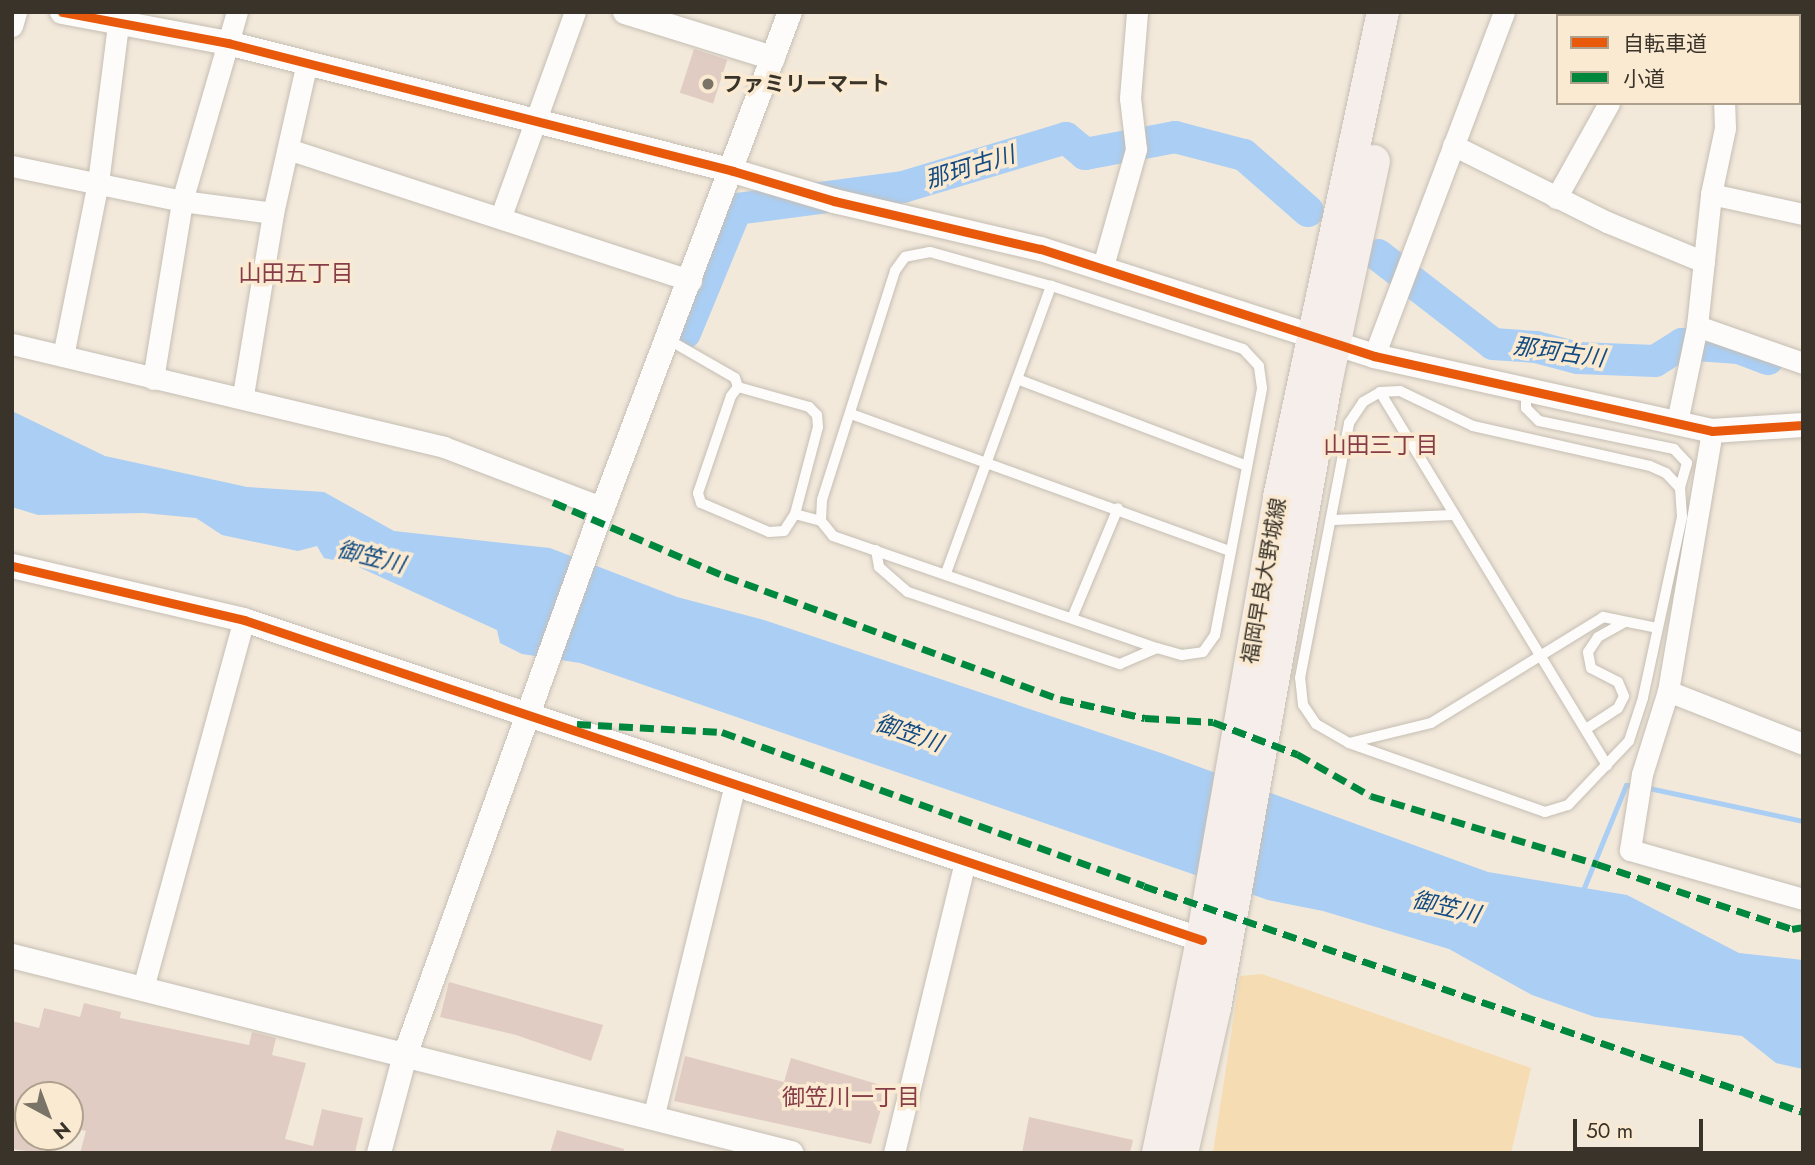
<!DOCTYPE html>
<meta charset="utf-8">
<style>
body{margin:0}
#map{position:relative;width:1815px;height:1165px;overflow:hidden;background:#f2e9db;font-family:Jost,"Noto Sans JP",sans-serif}
div>[style]{position:absolute}
.green>*{inset:0;background:#f6dcb2}
.water>*{inset:0;background:#aacef4}
.stream>*{height:5px;margin:-2.5px;padding:0 2.5px;transform-origin:2.5px;border-radius:2.5px;background:#aacef4}
.river>*{height:32px;margin:-16px;padding:0 16px;transform-origin:16px;border-radius:16px;background:#aacef4}
.building>*{inset:0;background:#e0ccc3;transform-origin:0 0}
.roads{filter:drop-shadow(0 0 2px #c5beb3) drop-shadow(0 0 2px #c5beb3)}
.service>*{height:10px;margin:-5px;padding:0 5px;transform-origin:5px;border-radius:5px;background:#fdfcfa}
.minor>*{height:21px;margin:-10.5px;padding:0 10.5px;transform-origin:10.5px;border-radius:10.5px;background:#fdfcfa}
.tertiary>*{height:24px;margin:-12px;padding:0 12px;transform-origin:12px;border-radius:12px;background:#fdfcfa}
.primary>*{height:32px;margin:-16px;padding:0 16px;transform-origin:16px;border-radius:16px;background:#f5eeea}
.quiet>*{height:7px;margin-top:-3.5px;transform-origin:0;background:repeating-linear-gradient(90deg,#00873e 0 14px,transparent 0 21px)}
.cycleway>*{height:9px;margin:-4.5px;padding:0 4.5px;transform-origin:4.5px;border-radius:4.5px;background:#e8590c}
.dots>*{width:19px;height:19px;translate:-50% -50%;box-sizing:border-box;border:4px solid #fbead2;border-radius:50%}
span{translate:-50% -50%;white-space:nowrap;text-align:center;line-height:1.15;-webkit-text-stroke:7px #fbead2;paint-order:stroke}
.poi-label{font-size:21px;color:#393329;font-weight:700}
.left{translate:0 -50%;text-align:left}
.street-label{font-size:21px;color:#393329}
.water-label{font-size:23px;color:#134c82;font-style:italic}
.neighbourhood-label{font-size:23px;color:#863d48}
.frame{position:absolute;inset:0;border:14px solid #393329;pointer-events:none}
.legend{position:absolute;left:1556px;top:14px;width:245px;height:91px;box-sizing:border-box;background:#fbead2;border:2px solid #ada18e;margin:0;padding:9px 12px;list-style:none;font-size:21px;color:#393329}
.legend li{display:flex;align-items:center;gap:14px;height:35px}
.legend b{width:35px;border:2px solid #ada18e}
.north{position:absolute;left:14px;top:1081px;width:70px;height:70px;box-sizing:border-box;background:#fbead2;border:2px solid #ada18e;border-radius:50%;rotate:139deg;font-size:19px;font-weight:700;line-height:28px;text-align:center;color:#393329}
.north::after{content:'';display:block;margin:auto;width:24px;height:32px;background:#7a7367;clip-path:polygon(50% 0,100% 100%,50% 72%,0 100%)}
.scale{position:absolute;left:1573px;top:1119px;width:130px;height:32px;box-sizing:border-box;border:4px solid #393329;border-top:0;padding-left:9px;font-size:21px;line-height:24px;white-space:nowrap;color:#393329;-webkit-text-stroke:5px #fbead2;paint-order:stroke}
</style>
<div id="map">
<div class="green">
<div style="clip-path:polygon(1262px 974px,1531px 1068px,1511px 1153px,1213px 1153px,1240px 976px)"></div>
</div>
<div class="water">
<div style="clip-path:polygon(12px 411px,105px 456px,247px 487px,324px 492px,394px 531px,550px 548px,677px 597px,764px 620px,1161px 753px,1488px 872px,1627px 895px,1739px 953px,1803px 960px,1803px 1069px,1776px 1063px,1742px 1036px,1595px 1017px,1532px 995px,1449px 949px,1323px 911px,1268px 900px,580px 663px,522px 654px,500px 643px,497px 630px,352px 564px,324px 558px,317px 546px,298px 551px,222px 535px,196px 518px,144px 513px,38px 515px,12px 507px)"></div>
</div>
<div class="stream">
<div style="left:1644px;top:787px;width:163px;rotate:12.1deg"></div>
<div style="left:1581px;top:895px;width:119px;rotate:-67.8deg"></div>
<div style="left:1626px;top:785px;width:8px"></div>
</div>
<div class="river">
<div style="left:1378px;top:255px;width:145px;rotate:37.7deg"></div>
<div style="left:1493px;top:344px;width:43px;rotate:4deg"></div>
<div style="left:1536px;top:347px;width:43px;rotate:14.7deg"></div>
<div style="left:1578px;top:358px;width:77px;rotate:2.2deg"></div>
<div style="left:1655px;top:361px;width:32px;rotate:-32deg"></div>
<div style="left:1682px;top:344px;width:57px;rotate:4deg"></div>
<div style="left:1739px;top:348px;width:31px;rotate:21deg"></div>
<div style="left:685px;top:333px;width:134px;rotate:-67.6deg"></div>
<div style="left:736px;top:209px;width:168px;rotate:-7.5deg"></div>
<div style="left:903px;top:187px;width:170px;rotate:-16.7deg"></div>
<div style="left:1066px;top:138px;width:25px;rotate:40deg"></div>
<div style="left:1085px;top:154px;width:92px;rotate:-10.7deg"></div>
<div style="left:1175px;top:137px;width:71px;rotate:14.6deg"></div>
<div style="left:1244px;top:155px;width:85px;rotate:41.2deg"></div>
</div>
<div class="building">
<div style="left:694px;top:49px;width:35px;height:46px;rotate:18deg"></div>
<div style="clip-path:polygon(449px 982px,603px 1025px,591px 1061px,516px 1035px,440px 1017px)"></div>
<div style="clip-path:polygon(84px 1003px,121px 1012px,120px 1018px,249px 1045px,252px 1032px,276px 1038px,272px 1055px,306px 1063px,285px 1139px,313px 1146px,322px 1109px,363px 1118px,355px 1153px,80px 1153px,86px 1131px,70px 1127px,70px 1095px,28px 1095px,28px 1137px,46px 1137px,42px 1153px,12px 1149px,12px 1021px,39px 1028px,44px 1008px,80px 1017px)"></div>
<div style="clip-path:polygon(685px 1056px,784px 1082px,791px 1058px,887px 1087px,871px 1144px,674px 1101px)"></div>
<div style="clip-path:polygon(1029px 1117px,1133px 1140px,1130px 1153px,1022px 1153px)"></div>
<div style="clip-path:polygon(557px 1130px,624px 1149px,624px 1153px,550px 1153px)"></div>
</div>
<div class="roads">
<div class="service">
<div style="left:669px;top:340px;width:76px;rotate:29.9deg"></div>
<div style="left:735px;top:378px;width:9px;rotate:72deg"></div>
<div style="left:738px;top:387px;width:74px;rotate:15.7deg"></div>
<div style="left:809px;top:407px;width:11px;rotate:45deg"></div>
<div style="left:817px;top:415px;width:12px;rotate:85deg"></div>
<div style="left:818px;top:427px;width:90px;rotate:104.8deg"></div>
<div style="left:795px;top:514px;width:20px;rotate:123deg"></div>
<div style="left:784px;top:531px;width:15px;rotate:176deg"></div>
<div style="left:769px;top:532px;width:74px;rotate:-156.9deg"></div>
<div style="left:701px;top:503px;width:10px;rotate:-107deg"></div>
<div style="left:698px;top:493px;width:102px;rotate:-71.2deg"></div>
<div style="left:731px;top:396px;width:11px;rotate:-52deg"></div>
<div style="left:1017px;top:379px;width:246px;rotate:20.7deg"></div>
<div style="left:1526px;top:388px;width:20px;rotate:90deg"></div>
<div style="left:1526px;top:408px;width:18px;rotate:45deg"></div>
<div style="left:1539px;top:421px;width:138px;rotate:11.7deg"></div>
<div style="left:1674px;top:449px;width:19px;rotate:47deg"></div>
<div style="left:1687px;top:463px;width:26px;rotate:106deg"></div>
<div style="left:1400px;top:391px;width:81px;rotate:25.6deg"></div>
<div style="left:1473px;top:426px;width:181px;rotate:12.7deg"></div>
<div style="left:1650px;top:466px;width:17px;rotate:24deg"></div>
<div style="left:1666px;top:473px;width:21px;rotate:47deg"></div>
<div style="left:1680px;top:488px;width:29px;rotate:86deg"></div>
<div style="left:1682px;top:517px;width:185px;rotate:102.2deg"></div>
<div style="left:1643px;top:698px;width:45px;rotate:108deg"></div>
<div style="left:1629px;top:741px;width:88px;rotate:133.6deg"></div>
<div style="left:1568px;top:805px;width:24px;rotate:163deg"></div>
<div style="left:1545px;top:812px;width:208px;rotate:-160.6deg"></div>
<div style="left:1349px;top:743px;width:38px;rotate:-150deg"></div>
<div style="left:1316px;top:724px;width:23px;rotate:-124deg"></div>
<div style="left:1303px;top:705px;width:27px;rotate:-96deg"></div>
<div style="left:1300px;top:678px;width:260px;rotate:-79.1deg"></div>
<div style="left:1349px;top:423px;width:25px;rotate:-56deg"></div>
<div style="left:1363px;top:402px;width:20px;rotate:-30deg"></div>
<div style="left:1380px;top:392px;width:20px;rotate:-3deg"></div>
<div style="left:1380px;top:392px;width:437px;rotate:58.7deg"></div>
<div style="left:851px;top:414px;width:403px;rotate:19.9deg"></div>
<div style="left:795px;top:514px;width:27px;rotate:15deg"></div>
<div style="left:821px;top:521px;width:19px;rotate:51deg"></div>
<div style="left:833px;top:536px;width:343px;rotate:19.1deg"></div>
<div style="left:1157px;top:648px;width:26px;rotate:16deg"></div>
<div style="left:1182px;top:655px;width:21px;rotate:-8deg"></div>
<div style="left:1203px;top:652px;width:21px;rotate:-55deg"></div>
<div style="left:1215px;top:635px;width:251px;rotate:-79.2deg"></div>
<div style="left:1262px;top:388px;width:22px;rotate:-98deg"></div>
<div style="left:1259px;top:366px;width:23px;rotate:-133deg"></div>
<div style="left:1243px;top:349px;width:202px;rotate:-161.8deg"></div>
<div style="left:1051px;top:286px;width:126px;rotate:-164.3deg"></div>
<div style="left:930px;top:252px;width:25px;rotate:169deg"></div>
<div style="left:905px;top:257px;width:17px;rotate:126deg"></div>
<div style="left:895px;top:271px;width:240px;rotate:107.7deg"></div>
<div style="left:822px;top:500px;width:21px;rotate:93deg"></div>
<div style="left:1333px;top:520px;width:120px;rotate:-2.4deg"></div>
<div style="left:876px;top:550px;width:17px;rotate:80deg"></div>
<div style="left:879px;top:567px;width:38px;rotate:41deg"></div>
<div style="left:908px;top:592px;width:224px;rotate:18.8deg"></div>
<div style="left:1120px;top:664px;width:40px;rotate:-23.4deg"></div>
<div style="left:946px;top:573px;width:306px;rotate:-69.9deg"></div>
<div style="left:1072px;top:618px;width:119px;rotate:-67.3deg"></div>
<div style="left:1586px;top:729px;width:38px;rotate:-33deg"></div>
<div style="left:1618px;top:708px;width:13px;rotate:-63deg"></div>
<div style="left:1624px;top:696px;width:15px;rotate:-113deg"></div>
<div style="left:1618px;top:682px;width:30px;rotate:-153deg"></div>
<div style="left:1591px;top:668px;width:16px;rotate:-101deg"></div>
<div style="left:1588px;top:652px;width:18px;rotate:-56deg"></div>
<div style="left:1598px;top:637px;width:31px;rotate:-29deg"></div>
<div style="left:1349px;top:743px;width:84px;rotate:-13.7deg"></div>
<div style="left:1431px;top:723px;width:202px;rotate:-31.6deg"></div>
<div style="left:1603px;top:617px;width:55px;rotate:11.5deg"></div>
</div>
<div class="minor">
<div style="left:1626px;top:12px;width:30px;rotate:8deg"></div>
<div style="left:1729px;top:16px;width:4px;rotate:-76deg"></div>
<div style="left:12px;top:26px;width:15px;rotate:-74deg"></div>
<div style="left:1799px;top:45px;width:4px;rotate:14deg"></div>
<div style="left:1453px;top:145px;width:172px;rotate:26.6deg"></div>
<div style="left:1607px;top:222px;width:105px;rotate:22.4deg"></div>
<div style="left:291px;top:150px;width:421px;rotate:18.1deg"></div>
<div style="left:12px;top:166px;width:174px;rotate:11.6deg"></div>
<div style="left:182px;top:201px;width:92px;rotate:7.5deg"></div>
<div style="left:1711px;top:194px;width:94px;rotate:12.3deg"></div>
<div style="left:1556px;top:198px;width:109px;rotate:-60.8deg"></div>
<div style="left:501px;top:216px;width:217px;rotate:-70.1deg"></div>
<div style="left:1103px;top:266px;width:122px;rotate:-74.2deg"></div>
<div style="left:1136px;top:149px;width:51px;rotate:-96.7deg"></div>
<div style="left:1130px;top:98px;width:86px;rotate:-85.3deg"></div>
<div style="left:1697px;top:326px;width:112px;rotate:19.2deg"></div>
<div style="left:12px;top:344px;width:444px;rotate:13.4deg"></div>
<div style="left:444px;top:447px;width:171px;rotate:20.9deg"></div>
<div style="left:63px;top:356px;width:177px;rotate:-78.6deg"></div>
<div style="left:98px;top:183px;width:160px;rotate:-82.8deg"></div>
<div style="left:1374px;top:356px;width:368px;rotate:-69.3deg"></div>
<div style="left:153px;top:379px;width:180px;rotate:-80.7deg"></div>
<div style="left:182px;top:201px;width:197px;rotate:-73.8deg"></div>
<div style="left:243px;top:395px;width:184px;rotate:-80.6deg"></div>
<div style="left:273px;top:213px;width:155px;rotate:-77.3deg"></div>
<div style="left:1677px;top:422px;width:98px;rotate:-78.2deg"></div>
<div style="left:1697px;top:326px;width:133px;rotate:-83.9deg"></div>
<div style="left:1711px;top:194px;width:67px;rotate:-78deg"></div>
<div style="left:1725px;top:128px;width:25px;rotate:-92deg"></div>
<div style="left:1712px;top:431px;width:264px;rotate:99.6deg"></div>
<div style="left:1668px;top:691px;width:87px;rotate:107.4deg"></div>
<div style="left:1642px;top:774px;width:77px;rotate:99deg"></div>
<div style="left:1630px;top:850px;width:180px;rotate:15.8deg"></div>
<div style="left:1668px;top:691px;width:145px;rotate:21.4deg"></div>
<div style="left:143px;top:988px;width:382px;rotate:-74.7deg"></div>
<div style="left:653px;top:1118px;width:344px;rotate:-76.2deg"></div>
<div style="left:894px;top:1153px;width:301px;rotate:-76.3deg"></div>
</div>
<div class="tertiary">
<div style="left:62px;top:12px;width:169px;rotate:10.6deg"></div>
<div style="left:228px;top:43px;width:521px;rotate:14.22deg"></div>
<div style="left:733px;top:171px;width:105px;rotate:16.5deg"></div>
<div style="left:834px;top:201px;width:212px;rotate:13.1deg"></div>
<div style="left:1041px;top:249px;width:350px;rotate:17.8deg"></div>
<div style="left:1374px;top:356px;width:346px;rotate:12.5deg"></div>
<div style="left:1712px;top:431px;width:91px;rotate:-3.8deg"></div>
<div style="left:625px;top:12px;width:155px;rotate:17.3deg"></div>
<div style="left:12px;top:566px;width:238px;rotate:13.1deg"></div>
<div style="left:244px;top:620px;width:1010px;rotate:18.47deg"></div>
<div style="left:12px;top:956px;width:804px;rotate:14.19deg"></div>
<div style="left:379px;top:1153px;width:101px;rotate:-75.1deg"></div>
<div style="left:405px;top:1055px;width:571px;rotate:-70.14deg"></div>
<div style="left:599px;top:518px;width:541px;rotate:-69.32deg"></div>
</div>
<div class="primary">
<div style="left:1158px;top:1153px;width:217px;rotate:-78.3deg"></div>
<div style="left:1202px;top:940px;width:450px;rotate:-80.1deg"></div>
<div style="left:1279px;top:497px;width:496px;rotate:-77.9deg"></div>
<div style="left:1182px;top:1153px;width:149px;rotate:-77.2deg"></div>
<div style="left:1215px;top:1008px;width:635px;rotate:-79.93deg"></div>
<div style="left:1326px;top:383px;width:227px;rotate:-77.8deg"></div>
</div>
</div>
<div class="quiet">
<div style="left:553px;top:502px;width:187px;rotate:23.3deg"></div>
<div style="left:725px;top:576px;width:357px;rotate:20.2deg"></div>
<div style="left:1060px;top:699px;width:87px;rotate:12.6deg"></div>
<div style="left:1145px;top:718px;width:68px;rotate:3.4deg"></div>
<div style="left:1213px;top:722px;width:90px;rotate:20.9deg"></div>
<div style="left:1297px;top:754px;width:85px;rotate:29.6deg"></div>
<div style="left:1371px;top:796px;width:236px;rotate:16.7deg"></div>
<div style="left:1597px;top:864px;width:206px;rotate:18.4deg"></div>
<div style="left:1792px;top:929px;width:11px;rotate:-10deg"></div>
<div style="left:577px;top:724px;width:145px;rotate:3.2deg"></div>
<div style="left:722px;top:732px;width:449px;rotate:20deg"></div>
<div style="left:1144px;top:886px;width:697px;rotate:18.93deg"></div>
</div>
<div class="cycleway">
<div style="left:62px;top:12px;width:169px;rotate:10.6deg"></div>
<div style="left:228px;top:43px;width:521px;rotate:14.22deg"></div>
<div style="left:733px;top:171px;width:105px;rotate:16.5deg"></div>
<div style="left:834px;top:201px;width:212px;rotate:13.1deg"></div>
<div style="left:1041px;top:249px;width:350px;rotate:17.8deg"></div>
<div style="left:1374px;top:356px;width:346px;rotate:12.5deg"></div>
<div style="left:1712px;top:431px;width:91px;rotate:-3.8deg"></div>
<div style="left:12px;top:566px;width:238px;rotate:13.1deg"></div>
<div style="left:244px;top:620px;width:1010px;rotate:18.47deg"></div>
</div>
<div class="dots">
<div style="left:708px;top:84px;background:#7a7367"></div>
</div>
<div class="poi-label">
<span class="left" style="left:722px;top:84px">ファミリーマート</span>
</div>
<div class="street-label">
<span style="left:1264px;top:581px;rotate:-80deg">福岡早良大野城線</span>
</div>
<div class="water-label">
<span style="left:970px;top:167px;rotate:-17deg">那珂古川</span>
<span style="left:1559px;top:352px;rotate:8deg">那珂古川</span>
<span style="left:371px;top:557px;rotate:14deg">御笠川</span>
<span style="left:909px;top:733px;rotate:19deg">御笠川</span>
<span style="left:1446px;top:907px;rotate:13deg">御笠川</span>
</div>
<div class="neighbourhood-label">
<span style="left:296px;top:273px">山田五丁目</span>
<span style="left:1381px;top:445px">山田三丁目</span>
<span style="left:851px;top:1097px">御笠川一丁目</span>
</div>
<div class="frame"></div>
<ul class="legend">
<li><b style="height:9px;background:#e8590c"></b>自転車道</li>
<li><b style="height:9px;background:#00873e"></b>小道</li>
</ul>
<div class="north">N</div>
<div class="scale">50 m</div>
</div>
